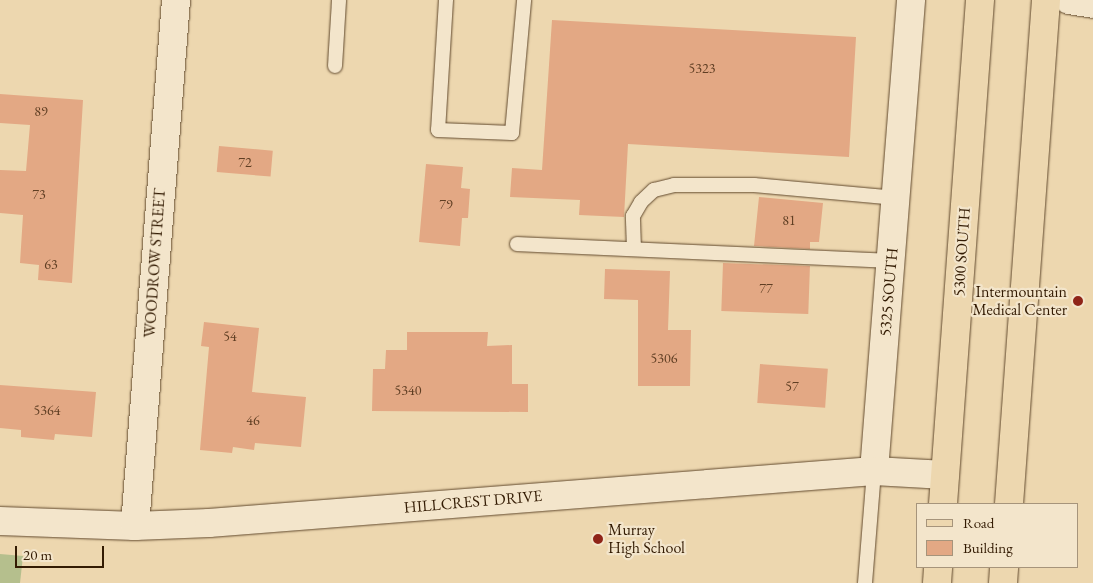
<!DOCTYPE html>
<style>
body{margin:0}
#map{position:relative;width:1093px;height:583px;overflow:hidden;background:#edd7af;font-family:"EB Garamond",serif}
div>[style]{position:absolute}
.green>*{inset:0;background:#b5bf8d}
.building>*{inset:0;background:#e3a884;transform-origin:0 0}
.roads{filter:drop-shadow(0 0 1px #624a2e) drop-shadow(0 0 1px #624a2e)}
.service>*{height:14px;margin:-7px;padding:0 7px;transform-origin:7px;border-radius:7px;background:#f3e5cb}
.minor>*{height:28px;margin:-14px;padding:0 14px;transform-origin:14px;border-radius:14px;background:#f3e5cb}
.tertiary>*{height:28px;margin:-14px;padding:0 14px;transform-origin:14px;border-radius:14px;background:#f3e5cb}
.primary>*{height:28px;margin:-14px;padding:0 14px;transform-origin:14px;border-radius:14px;background:#edd7af}
.dots>*{width:14px;height:14px;translate:-50% -50%;box-sizing:border-box;border:2px solid #f3e5cb;border-radius:50%}
span{translate:-50% -50%;white-space:nowrap;text-align:center;line-height:1.15;-webkit-text-stroke:4.5px #f3e5cb;paint-order:stroke}
.number-label{font-size:14px;color:#5f3e23}
.number-label span{-webkit-text-stroke-width:0}
.street-label{font-size:16px;color:#331b03}
.poi-label{font-size:16px;color:#331b03}
.right{translate:-100% -50%;text-align:right}
.left{translate:0 -50%;text-align:left}
.legend{position:absolute;left:916px;top:503px;width:162px;height:65px;box-sizing:border-box;background:#f3e5cb;border:1px solid #a6947b;margin:0;padding:6px 9px;list-style:none;font-size:15px;color:#331b03}
.legend li{display:flex;align-items:center;gap:10px;height:25px}
.legend b{width:25px;border:1px solid #a6947b}
.scale{position:absolute;left:15px;top:546px;width:89px;height:22px;box-sizing:border-box;border:2px solid #331b03;border-top:0;padding-left:6px;font-size:15px;line-height:18px;white-space:nowrap;color:#331b03;-webkit-text-stroke:4px #f3e5cb;paint-order:stroke}
</style>
<div id="map">
<div class="green">
<div style="clip-path:polygon(0 554px,23px 556px,20px 583px,0 583px)"></div>
</div>
<div class="building">
<div style="clip-path:polygon(552px 20px,856px 37px,849px 157px,628px 144px,624px 217px,579px 215px,580px 200px,510px 197px,512px 168px,542px 170px)"></div>
<div style="clip-path:polygon(0 94px,83px 100px,72px 283px,38px 280px,39px 265px,20px 263px,23px 215px,0 213px,0 170px,26px 171px,30px 125px,0 123px)"></div>
<div style="left:219px;top:146px;width:54px;height:26px;rotate:5deg"></div>
<div style="clip-path:polygon(426px 164px,463px 167px,461px 188px,470px 189px,468px 218px,462px 218px,460px 246px,419px 242px)"></div>
<div style="clip-path:polygon(759px 197px,823px 203px,819px 242px,810px 242px,810px 249px,754px 246px)"></div>
<div style="left:723px;top:263px;width:87px;height:48px;rotate:2deg"></div>
<div style="clip-path:polygon(605px 269px,670px 271px,668px 330px,691px 330px,690px 386px,638px 386px,638px 300px,604px 299px)"></div>
<div style="clip-path:polygon(204px 322px,259px 328px,252px 392px,306px 397px,301px 447px,255px 443px,254px 450px,233px 447px,232px 453px,200px 450px,209px 347px,201px 346px)"></div>
<div style="clip-path:polygon(407px 332px,488px 332px,487px 346px,512px 345px,512px 384px,528px 384px,528px 412px,372px 411px,373px 369px,385px 369px,386px 350px,407px 350px)"></div>
<div style="left:760px;top:364px;width:68px;height:39px;rotate:4deg"></div>
<div style="clip-path:polygon(0 385px,96px 392px,92px 437px,55px 434px,54px 440px,21px 437px,21px 430px,0 428px)"></div>
</div>
<div class="roads">
<div class="service">
<div style="left:446px;top:0;width:130px;rotate:93.5deg"></div>
<div style="left:438px;top:130px;width:74px;rotate:2.3deg"></div>
<div style="left:512px;top:133px;width:134px;rotate:-84.8deg"></div>
<div style="left:335px;top:66px;width:66px;rotate:-86.5deg"></div>
<div style="left:517px;top:244px;width:374px;rotate:2.6deg"></div>
<div style="left:634px;top:249px;width:33px;rotate:-92deg"></div>
<div style="left:633px;top:216px;width:16px;rotate:-60deg"></div>
<div style="left:641px;top:202px;width:18px;rotate:-43deg"></div>
<div style="left:654px;top:190px;width:21px;rotate:-14deg"></div>
<div style="left:674px;top:185px;width:80px"></div>
<div style="left:754px;top:185px;width:143px;rotate:5.2deg"></div>
<div style="left:865px;top:583px;width:112px;rotate:-85.4deg"></div>
</div>
<div class="minor">
<div style="left:874px;top:471px;width:472px;rotate:-85.5deg"></div>
<div style="left:0;top:521px;width:135px;rotate:2.1deg"></div>
<div style="left:135px;top:526px;width:74px;rotate:-2.3deg"></div>
<div style="left:209px;top:523px;width:667px;rotate:-4.47deg"></div>
<div style="left:874px;top:471px;width:71px;rotate:3.2deg"></div>
<div style="left:135px;top:526px;width:528px;rotate:-85.54deg"></div>
</div>
<div class="tertiary">
<div style="left:1069px;top:0;width:24px;rotate:9deg"></div>
</div>
<div class="primary">
<div style="left:943px;top:504px;width:505px;rotate:-85.8deg"></div>
<div style="left:1009px;top:504px;width:505px;rotate:-85.8deg"></div>
<div style="left:937px;top:583px;width:16px;rotate:-86deg"></div>
<div style="left:1003px;top:583px;width:16px;rotate:-86deg"></div>
</div>
</div>
<div class="dots">
<div style="left:1078px;top:301px;background:#8f2418"></div>
<div style="left:598px;top:539px;background:#8f2418"></div>
</div>
<div class="number-label">
<span style="left:702px;top:68px">5323</span>
<span style="left:41px;top:111px">89</span>
<span style="left:245px;top:162px">72</span>
<span style="left:39px;top:194px">73</span>
<span style="left:446px;top:204px">79</span>
<span style="left:789px;top:220px">81</span>
<span style="left:51px;top:264px">63</span>
<span style="left:766px;top:288px">77</span>
<span style="left:230px;top:336px">54</span>
<span style="left:664px;top:358px">5306</span>
<span style="left:792px;top:386px">57</span>
<span style="left:408px;top:390px">5340</span>
<span style="left:47px;top:410px">5364</span>
<span style="left:253px;top:420px">46</span>
</div>
<div class="street-label">
<span style="left:962px;top:252px;rotate:-86deg">5300 SOUTH</span>
<span style="left:155px;top:263px;rotate:-86deg">WOODROW STREET</span>
<span style="left:889px;top:292px;rotate:-85deg">5325 SOUTH</span>
<span style="left:473px;top:502px;rotate:-5deg">HILLCREST DRIVE</span>
</div>
<div class="poi-label">
<span class="right" style="left:1067px;top:301px">Intermountain<br>Medical Center</span>
<span class="left" style="left:608px;top:539px">Murray<br>High School</span>
</div>
<ul class="legend">
<li><b style="height:6px;background:#edd7af"></b>Road</li>
<li><b style="height:14px;background:#e3a884"></b>Building</li>
</ul>
<div class="scale">20 m</div>
</div>
